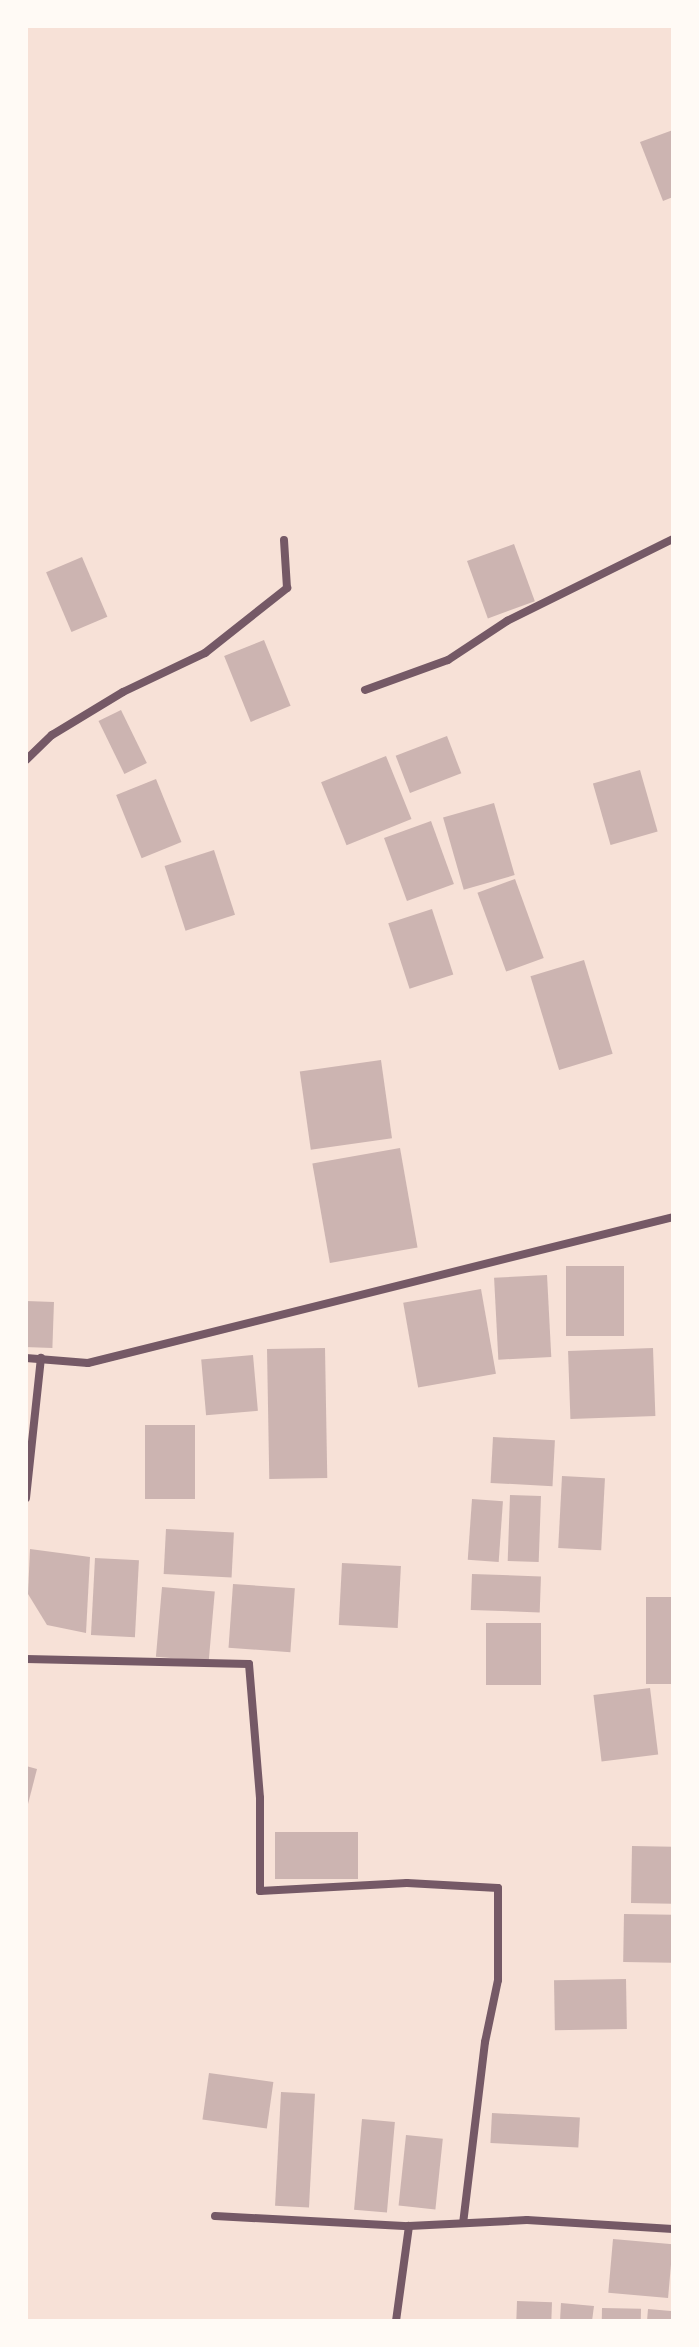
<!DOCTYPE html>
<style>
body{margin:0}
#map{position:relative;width:699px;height:2347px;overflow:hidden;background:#f7e1d7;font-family:"Alegreya Sans",sans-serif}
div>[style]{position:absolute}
.building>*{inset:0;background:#ccb4b1;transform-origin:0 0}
.minor>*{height:8px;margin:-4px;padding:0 4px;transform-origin:4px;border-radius:4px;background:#755966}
span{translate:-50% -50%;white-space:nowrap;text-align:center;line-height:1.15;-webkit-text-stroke:7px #fffaf5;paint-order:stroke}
.frame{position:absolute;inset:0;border:28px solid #fffaf5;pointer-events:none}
</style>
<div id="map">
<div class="building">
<div style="clip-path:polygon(673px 130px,673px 197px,663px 201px,640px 142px)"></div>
<div style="left:514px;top:544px;width:61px;height:50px;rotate:70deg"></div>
<div style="left:82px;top:557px;width:65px;height:39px;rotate:67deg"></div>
<div style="left:264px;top:640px;width:71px;height:43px;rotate:68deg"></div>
<div style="left:121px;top:710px;width:59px;height:25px;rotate:64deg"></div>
<div style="left:447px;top:736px;width:40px;height:55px;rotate:69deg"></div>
<div style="left:386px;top:756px;width:68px;height:70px;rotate:68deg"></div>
<div style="left:640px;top:770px;width:64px;height:49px;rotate:74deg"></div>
<div style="left:156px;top:779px;width:68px;height:43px;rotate:68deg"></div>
<div style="left:494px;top:803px;width:75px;height:53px;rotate:74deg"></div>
<div style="left:431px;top:821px;width:67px;height:50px;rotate:70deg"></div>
<div style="left:214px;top:850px;width:68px;height:52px;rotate:72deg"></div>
<div style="left:515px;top:879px;width:84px;height:40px;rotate:70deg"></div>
<div style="left:432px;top:909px;width:69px;height:46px;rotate:72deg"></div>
<div style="left:584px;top:960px;width:98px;height:56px;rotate:73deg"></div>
<div style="left:381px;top:1060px;width:79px;height:82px;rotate:82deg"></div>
<div style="left:400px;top:1148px;width:101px;height:89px;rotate:80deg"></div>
<div style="left:624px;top:1266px;width:70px;height:58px;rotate:90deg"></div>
<div style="left:547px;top:1275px;width:82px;height:53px;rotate:87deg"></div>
<div style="left:481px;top:1289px;width:86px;height:79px;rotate:80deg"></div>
<div style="left:26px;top:1301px;width:28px;height:46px;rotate:2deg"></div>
<div style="left:325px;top:1348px;width:130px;height:58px;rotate:89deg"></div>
<div style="left:653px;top:1348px;width:68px;height:85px;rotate:88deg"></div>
<div style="left:253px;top:1355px;width:56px;height:52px;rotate:85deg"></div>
<div style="left:145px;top:1425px;width:50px;height:74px"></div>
<div style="left:493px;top:1437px;width:62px;height:46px;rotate:3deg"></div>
<div style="left:562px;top:1476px;width:43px;height:72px;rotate:3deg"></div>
<div style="left:510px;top:1495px;width:31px;height:66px;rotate:2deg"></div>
<div style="left:472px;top:1499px;width:31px;height:61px;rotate:4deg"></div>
<div style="left:166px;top:1529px;width:68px;height:45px;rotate:3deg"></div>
<div style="clip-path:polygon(30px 1549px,90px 1557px,86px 1633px,47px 1625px,28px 1594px)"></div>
<div style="left:95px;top:1558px;width:44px;height:77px;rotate:3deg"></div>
<div style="left:342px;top:1563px;width:59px;height:62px;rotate:3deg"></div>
<div style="left:472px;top:1574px;width:69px;height:36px;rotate:2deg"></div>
<div style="left:233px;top:1584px;width:62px;height:64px;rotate:4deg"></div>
<div style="left:162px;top:1587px;width:53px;height:70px;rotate:5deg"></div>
<div style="left:646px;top:1597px;width:27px;height:87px"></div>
<div style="left:486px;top:1623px;width:55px;height:62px"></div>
<div style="left:650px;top:1688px;width:67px;height:57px;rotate:83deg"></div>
<div style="clip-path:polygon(26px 1766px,37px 1769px,27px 1808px,26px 1808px)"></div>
<div style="left:358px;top:1832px;width:47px;height:83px;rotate:90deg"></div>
<div style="left:632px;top:1846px;width:41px;height:57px;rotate:1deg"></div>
<div style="left:624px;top:1914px;width:49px;height:48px;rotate:1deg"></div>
<div style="left:626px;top:1979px;width:50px;height:72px;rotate:89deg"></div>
<div style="left:209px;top:2073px;width:65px;height:47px;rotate:8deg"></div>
<div style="left:281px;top:2092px;width:34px;height:114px;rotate:3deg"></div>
<div style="left:492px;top:2113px;width:88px;height:30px;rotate:3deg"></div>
<div style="left:362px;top:2119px;width:33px;height:91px;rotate:5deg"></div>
<div style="left:406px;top:2135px;width:37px;height:71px;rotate:6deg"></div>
<div style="left:613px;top:2239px;width:60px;height:54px;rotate:5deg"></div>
<div style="left:517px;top:2301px;width:35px;height:20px;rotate:2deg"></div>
<div style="clip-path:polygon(561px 2303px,594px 2306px,592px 2321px,560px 2321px)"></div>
<div style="left:602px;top:2308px;width:39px;height:13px;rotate:1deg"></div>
<div style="clip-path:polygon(648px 2309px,671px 2311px,671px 2321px,647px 2321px)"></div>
</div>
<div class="minor">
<div style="left:365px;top:690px;width:88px;rotate:-19.9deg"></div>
<div style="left:448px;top:660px;width:71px;rotate:-33.5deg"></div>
<div style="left:507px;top:621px;width:185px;rotate:-26.3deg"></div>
<div style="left:26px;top:760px;width:36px;rotate:-44deg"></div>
<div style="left:52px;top:735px;width:83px;rotate:-31.2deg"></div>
<div style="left:123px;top:692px;width:91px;rotate:-25.4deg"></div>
<div style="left:205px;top:653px;width:105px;rotate:-38.4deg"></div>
<div style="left:287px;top:588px;width:48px;rotate:-93.6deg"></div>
<div style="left:26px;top:1358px;width:62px;rotate:4.6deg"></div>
<div style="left:88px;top:1363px;width:603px;rotate:-14.01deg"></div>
<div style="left:26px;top:1498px;width:141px;rotate:-83.9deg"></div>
<div style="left:26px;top:1659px;width:223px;rotate:1.3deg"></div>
<div style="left:249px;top:1664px;width:134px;rotate:85.3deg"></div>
<div style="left:260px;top:1798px;width:93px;rotate:90deg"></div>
<div style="left:260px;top:1891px;width:147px;rotate:-3.1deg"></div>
<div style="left:407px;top:1883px;width:91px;rotate:3.1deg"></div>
<div style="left:498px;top:1888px;width:92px;rotate:90deg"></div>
<div style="left:498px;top:1980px;width:63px;rotate:101.8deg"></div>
<div style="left:485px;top:2042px;width:182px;rotate:96.9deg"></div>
<div style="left:215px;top:2216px;width:194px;rotate:3deg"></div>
<div style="left:396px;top:2321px;width:96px;rotate:-82.2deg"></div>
<div style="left:409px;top:2226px;width:118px;rotate:-2.9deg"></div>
<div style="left:527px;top:2220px;width:146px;rotate:3.5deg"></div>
</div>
<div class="frame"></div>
</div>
